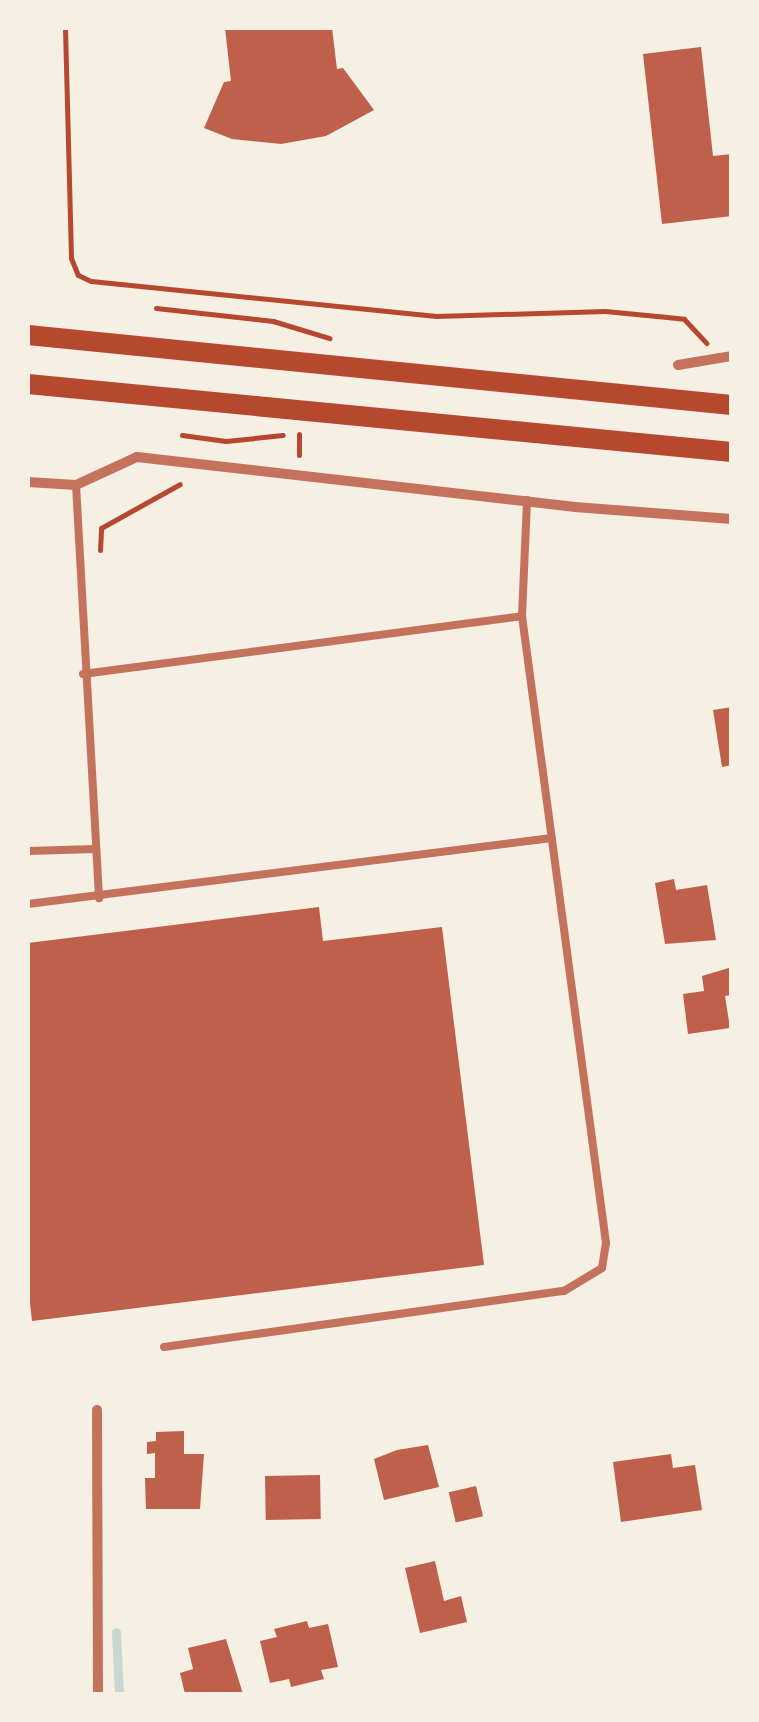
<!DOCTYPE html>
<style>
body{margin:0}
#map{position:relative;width:759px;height:1722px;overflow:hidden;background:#f6efe4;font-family:"Roboto Condensed",sans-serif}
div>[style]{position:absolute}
.stream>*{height:9px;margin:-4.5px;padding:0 4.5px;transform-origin:4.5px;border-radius:4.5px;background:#c9d6d2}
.building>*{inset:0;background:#bf614a;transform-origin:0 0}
.path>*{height:5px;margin:-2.5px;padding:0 2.5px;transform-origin:2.5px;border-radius:2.5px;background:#b5482f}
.service>*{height:8px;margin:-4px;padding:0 4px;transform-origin:4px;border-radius:4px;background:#c5725c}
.minor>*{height:10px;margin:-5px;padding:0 5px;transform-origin:5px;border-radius:5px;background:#c5725c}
.secondary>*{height:20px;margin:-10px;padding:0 10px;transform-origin:10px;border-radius:10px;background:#b5482f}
span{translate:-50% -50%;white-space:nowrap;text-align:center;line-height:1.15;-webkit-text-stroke:10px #f6efe4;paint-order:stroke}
.frame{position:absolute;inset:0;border:30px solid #f6efe4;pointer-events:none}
</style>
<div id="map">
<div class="stream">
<div style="left:116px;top:1632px;width:62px;rotate:87.2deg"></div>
</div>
<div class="building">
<div style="clip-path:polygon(225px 28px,332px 28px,337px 69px,343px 68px,374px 110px,326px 136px,281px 144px,232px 139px,204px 128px,224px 82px,231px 81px)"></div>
<div style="clip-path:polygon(701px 47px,713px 156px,732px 154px,732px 216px,662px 224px,643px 54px)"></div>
<div style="clip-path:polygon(732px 707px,732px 765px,722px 767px,713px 710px)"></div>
<div style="clip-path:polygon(674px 879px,676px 890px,707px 885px,716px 940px,665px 944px,655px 883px)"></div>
<div style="clip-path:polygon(319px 907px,323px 941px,442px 927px,484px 1265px,32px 1321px,28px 1285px,28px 943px)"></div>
<div style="clip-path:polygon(732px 967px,732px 995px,725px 996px,730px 1028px,688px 1034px,683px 994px,704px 991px,702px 976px)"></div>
<div style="clip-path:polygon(184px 1431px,184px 1454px,204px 1454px,200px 1509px,146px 1509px,145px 1478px,155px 1478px,155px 1453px,147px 1454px,147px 1442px,156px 1441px,156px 1432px)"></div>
<div style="clip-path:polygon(428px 1445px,439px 1487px,384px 1500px,374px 1459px,397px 1450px)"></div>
<div style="clip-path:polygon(671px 1454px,673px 1468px,695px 1465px,702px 1510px,621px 1522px,613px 1462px)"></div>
<div style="left:320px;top:1475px;width:44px;height:55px;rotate:89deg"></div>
<div style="left:476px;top:1486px;width:31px;height:28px;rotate:77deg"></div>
<div style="clip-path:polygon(435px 1561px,444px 1601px,461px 1596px,467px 1622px,420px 1633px,405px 1568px)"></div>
<div style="clip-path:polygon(307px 1621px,309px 1628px,328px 1624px,338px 1667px,321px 1670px,324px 1679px,291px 1687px,289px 1679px,270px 1683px,260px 1641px,277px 1637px,274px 1629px)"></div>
<div style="clip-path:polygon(226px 1639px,243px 1694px,185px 1694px,180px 1673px,193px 1669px,188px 1648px)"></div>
</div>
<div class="path">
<div style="left:65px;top:28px;width:230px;rotate:88.5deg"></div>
<div style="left:71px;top:258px;width:18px;rotate:68deg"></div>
<div style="left:78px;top:275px;width:14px;rotate:25deg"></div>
<div style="left:91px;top:281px;width:347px;rotate:5.8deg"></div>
<div style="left:436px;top:316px;width:169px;rotate:-1.7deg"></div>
<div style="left:605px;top:311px;width:52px;rotate:5.5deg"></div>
<div style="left:657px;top:316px;width:27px;rotate:6deg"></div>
<div style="left:684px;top:319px;width:33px;rotate:47deg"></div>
<div style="left:156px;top:308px;width:118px;rotate:6.3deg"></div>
<div style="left:273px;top:321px;width:59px;rotate:16.9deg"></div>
<div style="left:299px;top:434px;width:21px;rotate:90deg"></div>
<div style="left:182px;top:435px;width:44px;rotate:7.8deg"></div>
<div style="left:226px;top:441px;width:57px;rotate:-6deg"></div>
<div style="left:100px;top:550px;width:22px;rotate:-87deg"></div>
<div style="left:101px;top:528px;width:90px;rotate:-29.1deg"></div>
</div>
<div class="service">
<div style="left:76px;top:485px;width:414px;rotate:86.8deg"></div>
<div style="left:83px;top:674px;width:443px;rotate:-7.5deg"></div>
<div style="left:28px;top:851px;width:67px;rotate:-1.7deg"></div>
<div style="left:28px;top:904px;width:528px;rotate:-7.18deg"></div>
<div style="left:164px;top:1347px;width:404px;rotate:-8deg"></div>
<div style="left:564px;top:1291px;width:44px;rotate:-31.2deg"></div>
<div style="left:602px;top:1268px;width:25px;rotate:-81deg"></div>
<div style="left:606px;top:1243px;width:633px;rotate:-97.63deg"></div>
<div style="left:522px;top:616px;width:116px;rotate:-87.5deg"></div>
</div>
<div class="minor">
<div style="left:678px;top:365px;width:55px;rotate:-9.5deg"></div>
<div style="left:28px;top:482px;width:48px;rotate:3.6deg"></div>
<div style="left:76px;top:485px;width:67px;rotate:-24.7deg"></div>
<div style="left:137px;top:457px;width:441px;rotate:6.5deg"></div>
<div style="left:575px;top:507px;width:157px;rotate:4.4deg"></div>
<div style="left:97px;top:1410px;width:284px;rotate:89.8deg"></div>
</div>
<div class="secondary">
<div style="left:28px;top:335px;width:707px;rotate:5.68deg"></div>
<div style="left:28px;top:384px;width:707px;rotate:5.52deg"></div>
</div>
<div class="frame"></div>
</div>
